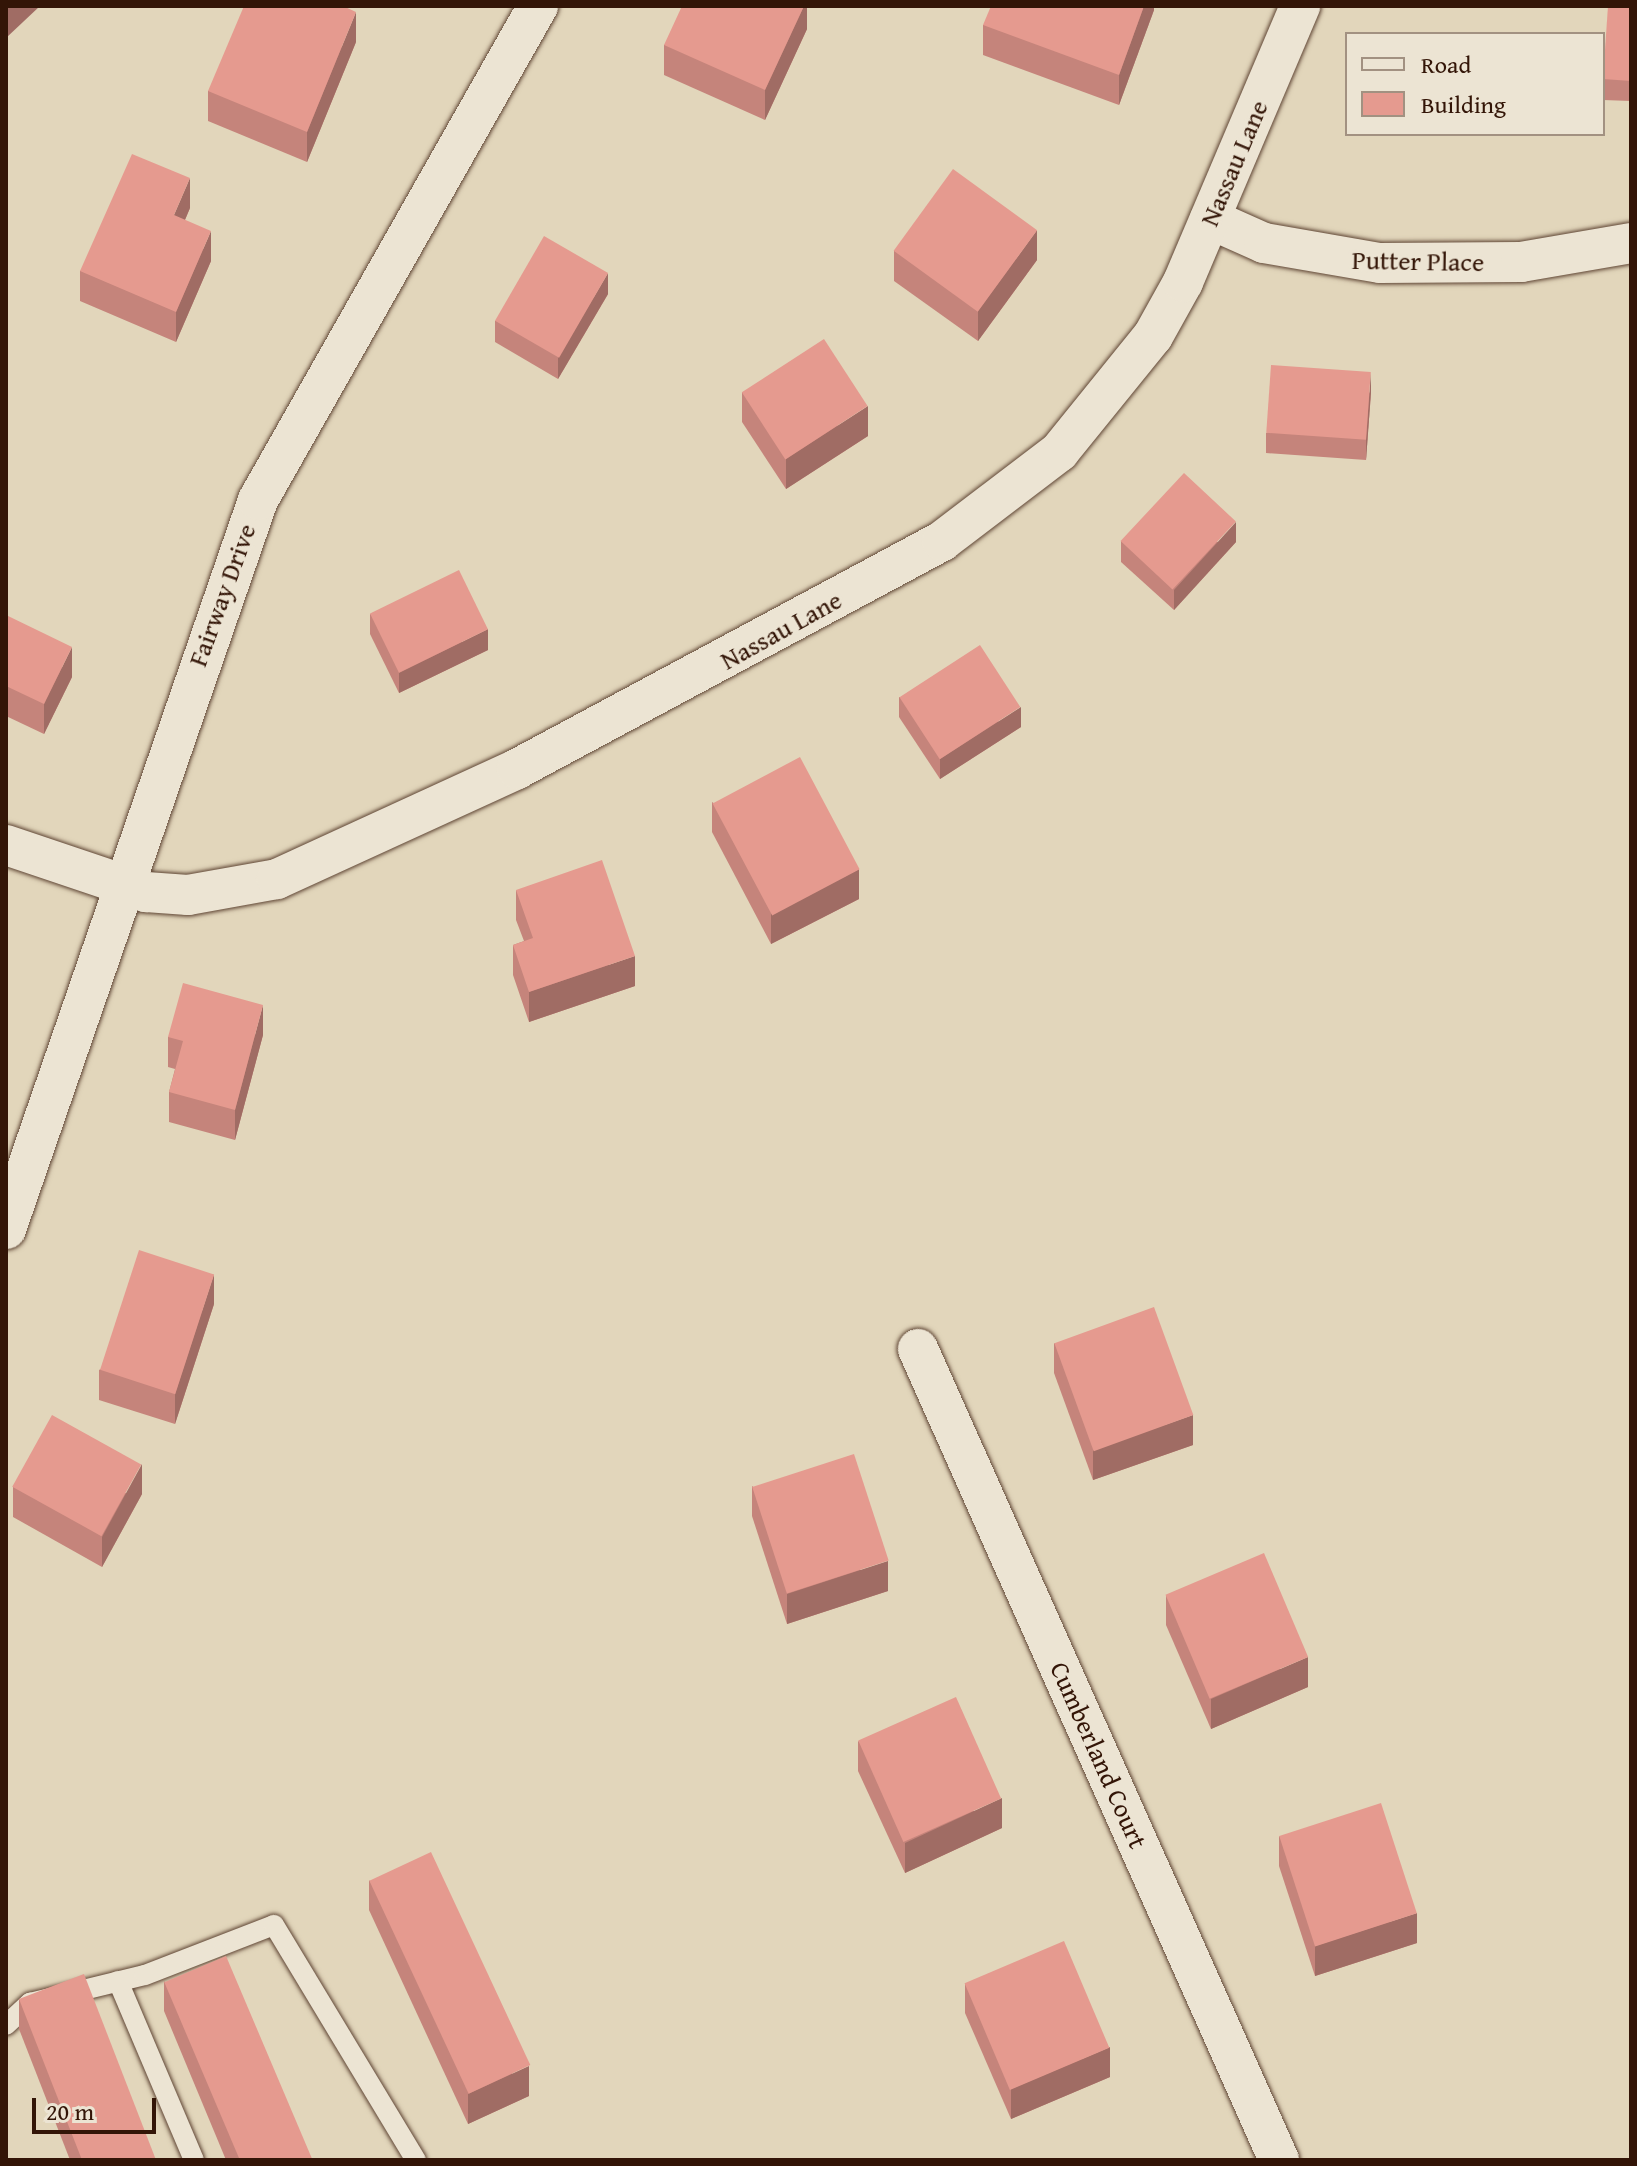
<!DOCTYPE html>
<style>
body{margin:0}
#map{position:relative;width:1637px;height:2166px;overflow:hidden;background:#e2d6bb;font-family:"Gentium Book Plus",serif}
div>[style]{position:absolute}
.roads{filter:drop-shadow(0 0 2px #5f4534) drop-shadow(0 0 2px #5f4534)}
.lane>*{height:20px;margin:-10px;padding:0 10px;transform-origin:10px;border-radius:10px;background:#ece4d3}
.street>*{height:40px;margin:-20px;padding:0 20px;transform-origin:20px;border-radius:20px;background:#ece4d3}
.wall>*{inset:0;background:#c5847b}
.shaded-wall>*{inset:0;background:#a06c64}
.building>*{inset:0;background:#e59a8f;transform-origin:0 0}
span{translate:-50% -50%;white-space:nowrap;text-align:center;line-height:1.15;-webkit-text-stroke:6px #ece4d3;paint-order:stroke}
.street-label{font-size:26px;color:#331507}
.frame{position:absolute;inset:0;border:8px solid #331507;pointer-events:none}
.legend{position:absolute;left:1345px;top:32px;width:260px;height:104px;box-sizing:border-box;background:#ece4d3;border:2px solid #a29181;margin:0;padding:10px 14px;list-style:none;font-size:24px;color:#331507}
.legend li{display:flex;align-items:center;gap:16px;height:40px}
.legend b{width:40px;border:2px solid #a29181}
.scale{position:absolute;left:32px;top:2098px;width:124px;height:36px;box-sizing:border-box;border:4px solid #331507;border-top:0;padding-left:10px;font-size:24px;line-height:28px;white-space:nowrap;color:#331507;-webkit-text-stroke:6px #ece4d3;paint-order:stroke}
</style>
<div id="map">
<div class="roads">
<div class="lane">
<div style="left:118px;top:1981px;width:194px;rotate:67deg"></div>
<div style="left:6px;top:2025px;width:33px;rotate:-43deg"></div>
<div style="left:30px;top:2003px;width:118px;rotate:-13.7deg"></div>
<div style="left:145px;top:1975px;width:138px;rotate:-21.2deg"></div>
<div style="left:274px;top:1925px;width:275px;rotate:58.9deg"></div>
</div>
<div class="street">
<div style="left:1210px;top:219px;width:59px;rotate:24deg"></div>
<div style="left:1264px;top:243px;width:118px;rotate:9.8deg"></div>
<div style="left:1380px;top:263px;width:141px;rotate:-0.4deg"></div>
<div style="left:1521px;top:262px;width:112px;rotate:-9.8deg"></div>
<div style="left:6px;top:845px;width:148px;rotate:18.6deg"></div>
<div style="left:146px;top:892px;width:42px;rotate:4.1deg"></div>
<div style="left:188px;top:895px;width:90px;rotate:-10.2deg"></div>
<div style="left:277px;top:879px;width:264px;rotate:-24.6deg"></div>
<div style="left:517px;top:769px;width:482px;rotate:-28.2deg"></div>
<div style="left:942px;top:541px;width:147px;rotate:-37.3deg"></div>
<div style="left:1059px;top:452px;width:149px;rotate:-51deg"></div>
<div style="left:1153px;top:336px;width:62px;rotate:-60.9deg"></div>
<div style="left:1183px;top:282px;width:300px;rotate:-67deg"></div>
<div style="left:6px;top:1229px;width:771px;rotate:-70.93deg"></div>
<div style="left:258px;top:500px;width:568px;rotate:-60.46deg"></div>
<div style="left:918px;top:1349px;width:888px;rotate:66deg"></div>
</div>
</div>
<div class="wall">
<div style="clip-path:polygon(807px 6px,807px 29px,765px 120px,664px 75px,664px 45px)"></div>
<div style="clip-path:polygon(1154px 6px,1154px 10px,1119px 105px,983px 55px,983px 25px)"></div>
<div style="clip-path:polygon(1631px 6px,1631px 101px,1603px 100px,1603px 78px)"></div>
<div style="clip-path:polygon(356px 42px,307px 162px,208px 121px,208px 91px)"></div>
<div style="clip-path:polygon(190px 208px,185px 220px,211px 261px,176px 342px,80px 301px,80px 271px)"></div>
<div style="clip-path:polygon(894px 251px,1037px 260px,978px 341px,894px 281px)"></div>
<div style="clip-path:polygon(608px 294px,558px 379px,495px 342px,495px 321px)"></div>
<div style="clip-path:polygon(1630px 353px,1631px 353px,1631px 390px,1630px 383px)"></div>
<div style="clip-path:polygon(742px 392px,868px 436px,786px 489px,742px 422px)"></div>
<div style="clip-path:polygon(1371px 392px,1366px 460px,1266px 453px,1266px 433px)"></div>
<div style="clip-path:polygon(1121px 541px,1236px 542px,1174px 610px,1121px 562px)"></div>
<div style="clip-path:polygon(370px 614px,488px 650px,399px 693px,370px 634px)"></div>
<div style="clip-path:polygon(6px 615px,72px 677px,44px 734px,6px 716px)"></div>
<div style="clip-path:polygon(899px 697px,1021px 727px,940px 779px,899px 717px)"></div>
<div style="clip-path:polygon(712px 802px,859px 899px,771px 944px,712px 832px)"></div>
<div style="clip-path:polygon(516px 890px,635px 986px,529px 1022px,513px 975px,513px 945px,524px 941px,516px 920px)"></div>
<div style="clip-path:polygon(263px 1035px,235px 1140px,169px 1122px,169px 1092px,175px 1069px,168px 1067px,168px 1037px)"></div>
<div style="clip-path:polygon(214px 1304px,175px 1424px,99px 1400px,99px 1370px)"></div>
<div style="clip-path:polygon(1054px 1343px,1193px 1445px,1093px 1480px,1054px 1373px)"></div>
<div style="clip-path:polygon(752px 1486px,888px 1591px,787px 1624px,752px 1516px)"></div>
<div style="clip-path:polygon(13px 1487px,142px 1494px,102px 1567px,13px 1517px)"></div>
<div style="clip-path:polygon(1166px 1595px,1308px 1687px,1211px 1729px,1166px 1625px)"></div>
<div style="clip-path:polygon(858px 1741px,1002px 1828px,905px 1873px,858px 1771px)"></div>
<div style="clip-path:polygon(1279px 1836px,1417px 1943px,1315px 1976px,1279px 1866px)"></div>
<div style="clip-path:polygon(369px 1880px,529px 2096px,468px 2124px,369px 1910px)"></div>
<div style="clip-path:polygon(164px 1981px,311px 2160px,226px 2160px,164px 2011px)"></div>
<div style="clip-path:polygon(965px 1983px,1110px 2077px,1011px 2119px,965px 2013px)"></div>
<div style="clip-path:polygon(19px 1999px,156px 2160px,70px 2160px,19px 2029px)"></div>
</div>
<div class="shaded-wall">
<div style="clip-path:polygon(8px 6px,40px 6px,6px 38px,6px 8px)"></div>
<div style="clip-path:polygon(804px 6px,807px 6px,807px 29px,765px 120px,765px 90px)"></div>
<div style="clip-path:polygon(1144px 6px,1154px 6px,1154px 10px,1119px 105px,1119px 75px)"></div>
<div style="clip-path:polygon(356px 12px,356px 42px,307px 162px,307px 132px)"></div>
<div style="clip-path:polygon(190px 178px,190px 208px,174px 245px,174px 215px)"></div>
<div style="clip-path:polygon(1037px 230px,1037px 260px,978px 341px,978px 311px)"></div>
<div style="clip-path:polygon(211px 231px,211px 261px,176px 342px,176px 312px)"></div>
<div style="clip-path:polygon(608px 273px,608px 294px,558px 379px,558px 358px)"></div>
<div style="clip-path:polygon(1371px 372px,1371px 392px,1366px 460px,1366px 440px)"></div>
<div style="clip-path:polygon(868px 406px,868px 436px,786px 489px,786px 459px)"></div>
<div style="clip-path:polygon(1236px 522px,1236px 542px,1174px 610px,1174px 590px)"></div>
<div style="clip-path:polygon(488px 629px,488px 650px,399px 693px,399px 673px)"></div>
<div style="clip-path:polygon(72px 647px,72px 677px,44px 734px,44px 704px)"></div>
<div style="clip-path:polygon(1021px 707px,1021px 727px,940px 779px,940px 759px)"></div>
<div style="clip-path:polygon(859px 869px,859px 899px,771px 944px,771px 914px)"></div>
<div style="clip-path:polygon(635px 956px,635px 986px,529px 1022px,529px 992px)"></div>
<div style="clip-path:polygon(263px 1005px,263px 1035px,235px 1140px,235px 1110px)"></div>
<div style="clip-path:polygon(214px 1274px,214px 1304px,175px 1424px,175px 1394px)"></div>
<div style="clip-path:polygon(1193px 1415px,1193px 1445px,1093px 1480px,1093px 1450px)"></div>
<div style="clip-path:polygon(142px 1464px,142px 1494px,102px 1567px,102px 1537px)"></div>
<div style="clip-path:polygon(888px 1561px,888px 1591px,787px 1624px,787px 1594px)"></div>
<div style="clip-path:polygon(1308px 1657px,1308px 1687px,1211px 1729px,1211px 1699px)"></div>
<div style="clip-path:polygon(1002px 1798px,1002px 1828px,905px 1873px,905px 1843px)"></div>
<div style="clip-path:polygon(1417px 1913px,1417px 1943px,1315px 1976px,1315px 1946px)"></div>
<div style="clip-path:polygon(1110px 2047px,1110px 2077px,1011px 2119px,1011px 2089px)"></div>
<div style="clip-path:polygon(529px 2066px,529px 2096px,468px 2124px,468px 2094px)"></div>
</div>
<div class="building">
<div style="clip-path:polygon(244px 6px,343px 6px,356px 12px,307px 132px,208px 91px)"></div>
<div style="clip-path:polygon(682px 6px,804px 6px,765px 90px,664px 45px)"></div>
<div style="clip-path:polygon(991px 6px,1144px 6px,1119px 75px,983px 25px)"></div>
<div style="clip-path:polygon(1608px 6px,1631px 6px,1631px 81px,1603px 79px)"></div>
<div style="clip-path:polygon(132px 154px,190px 178px,174px 215px,211px 231px,176px 312px,80px 271px)"></div>
<div style="left:953px;top:169px;width:104px;height:101px;rotate:36deg"></div>
<div style="left:544px;top:236px;width:74px;height:98px;rotate:30deg"></div>
<div style="left:824px;top:339px;width:80px;height:98px;rotate:57deg"></div>
<div style="left:1271px;top:365px;width:100px;height:68px;rotate:4deg"></div>
<div style="left:1184px;top:473px;width:71px;height:93px;rotate:43deg"></div>
<div style="left:459px;top:570px;width:66px;height:99px;rotate:64deg"></div>
<div style="clip-path:polygon(6px 615px,72px 647px,44px 704px,6px 686px)"></div>
<div style="left:980px;top:645px;width:74px;height:96px;rotate:57deg"></div>
<div style="left:800px;top:757px;width:127px;height:99px;rotate:62deg"></div>
<div style="clip-path:polygon(602px 860px,635px 956px,529px 992px,513px 945px,533px 938px,516px 890px)"></div>
<div style="clip-path:polygon(183px 983px,263px 1005px,235px 1110px,169px 1092px,183px 1041px,168px 1037px)"></div>
<div style="left:139px;top:1250px;width:79px;height:126px;rotate:18deg"></div>
<div style="left:1154px;top:1307px;width:115px;height:106px;rotate:70deg"></div>
<div style="left:52px;top:1415px;width:102px;height:82px;rotate:29deg"></div>
<div style="left:854px;top:1454px;width:112px;height:107px;rotate:72deg"></div>
<div style="left:1264px;top:1553px;width:113px;height:107px;rotate:67deg"></div>
<div style="left:956px;top:1697px;width:111px;height:107px;rotate:66deg"></div>
<div style="left:1381px;top:1803px;width:116px;height:107px;rotate:72deg"></div>
<div style="left:431px;top:1852px;width:235px;height:68px;rotate:65deg"></div>
<div style="left:1064px;top:1941px;width:116px;height:108px;rotate:67deg"></div>
<div style="left:226px;top:1956px;width:221px;height:67px;rotate:67deg"></div>
<div style="clip-path:polygon(84px 1974px,156px 2160px,82px 2160px,19px 1999px)"></div>
</div>
<div class="street-label">
<span style="left:1234px;top:163px;rotate:-67deg">Nassau Lane</span>
<span style="left:1418px;top:261px;rotate:1deg">Putter Place</span>
<span style="left:222px;top:595px;rotate:-70deg">Fairway Drive</span>
<span style="left:781px;top:630px;rotate:-29deg">Nassau Lane</span>
<span style="left:1099px;top:1755px;rotate:66deg">Cumberland Court</span>
</div>
<div class="frame"></div>
<ul class="legend">
<li><b style="height:10px;background:#ece4d3"></b>Road</li>
<li><b style="height:22px;background:#e59a8f"></b>Building</li>
</ul>
<div class="scale">20 m</div>
</div>
